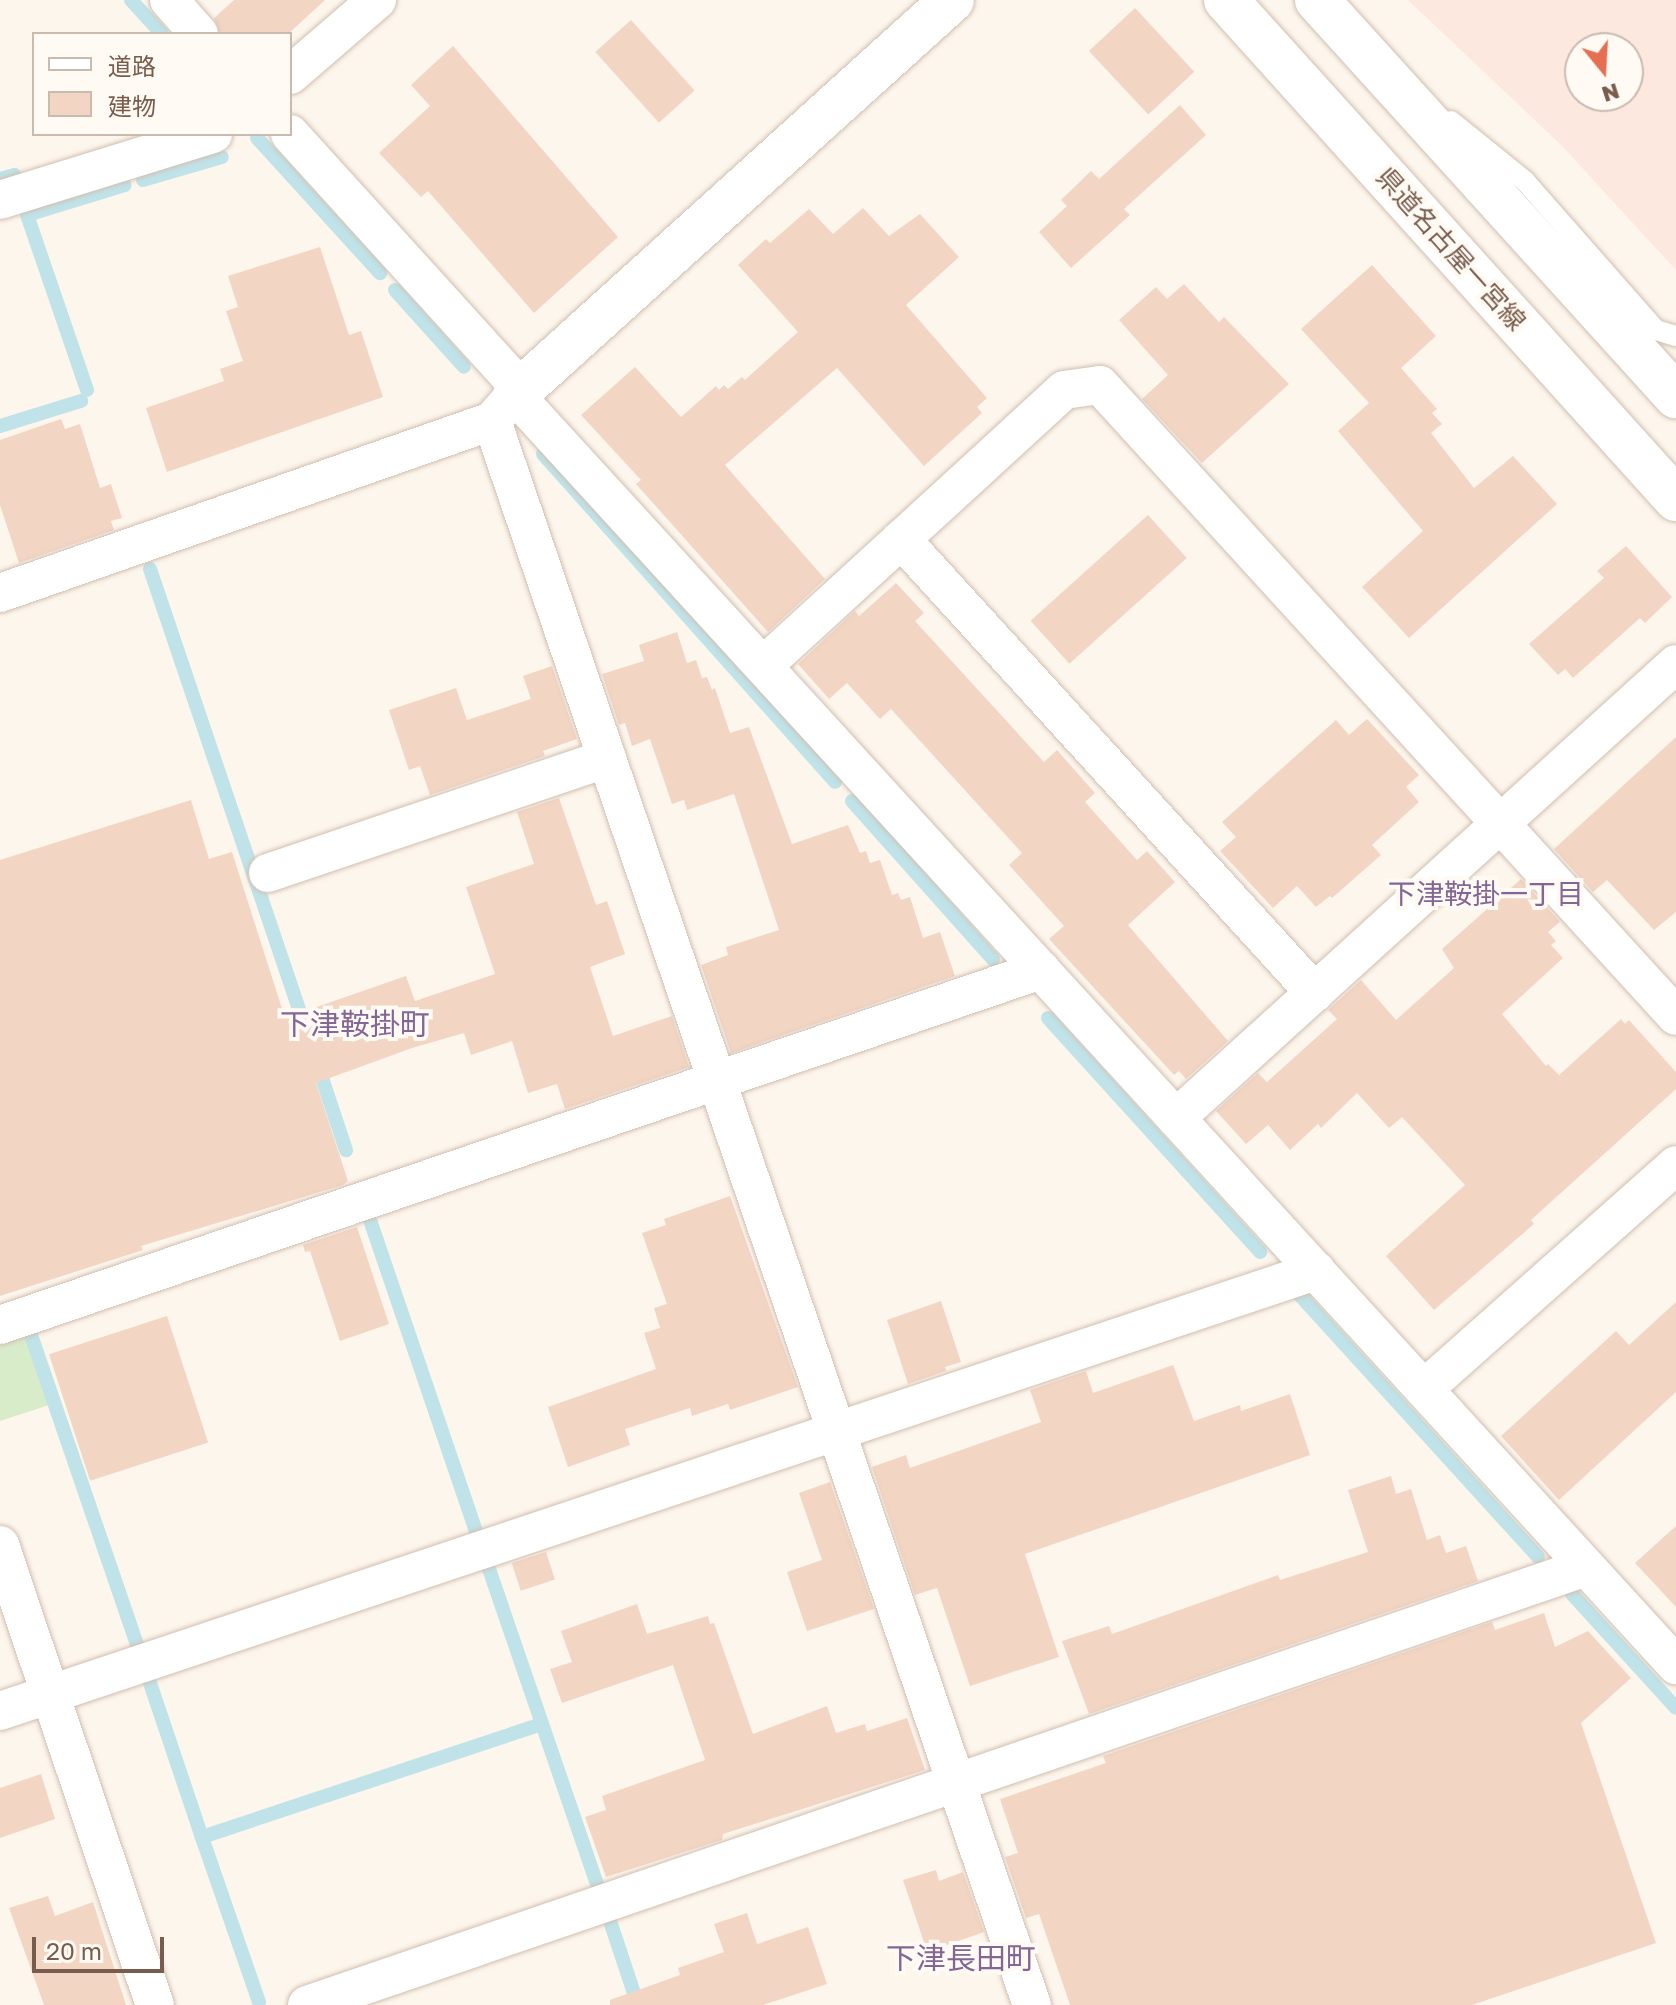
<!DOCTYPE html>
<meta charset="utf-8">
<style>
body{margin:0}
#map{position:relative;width:1676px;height:2005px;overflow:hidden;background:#fdf6ec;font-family:"Golos Text","Noto Sans JP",sans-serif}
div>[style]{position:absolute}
.commercial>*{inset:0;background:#fde8e0}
.green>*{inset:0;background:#d8ecc9}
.stream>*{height:14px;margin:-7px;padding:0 7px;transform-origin:7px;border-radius:7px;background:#bfe3e8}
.building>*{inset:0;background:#f3d5c3;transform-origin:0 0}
.roads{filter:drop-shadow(0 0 2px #d1beb0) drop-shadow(0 0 2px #d1beb0)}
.lane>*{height:20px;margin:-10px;padding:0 10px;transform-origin:10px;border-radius:10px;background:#fff}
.street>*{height:38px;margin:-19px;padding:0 19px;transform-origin:19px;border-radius:19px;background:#fff}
.secondary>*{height:44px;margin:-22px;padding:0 22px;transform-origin:22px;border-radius:22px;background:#fff}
span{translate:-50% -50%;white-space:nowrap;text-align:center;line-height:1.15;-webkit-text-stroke:8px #fffaf3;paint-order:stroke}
.street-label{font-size:26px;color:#7a5c4d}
.neighbourhood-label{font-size:28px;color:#846695}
.quarter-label{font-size:30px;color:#846695}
.legend{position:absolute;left:32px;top:32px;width:260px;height:104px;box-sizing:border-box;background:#fffaf3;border:2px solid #cabbb1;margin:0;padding:10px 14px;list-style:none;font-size:24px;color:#7a5c4d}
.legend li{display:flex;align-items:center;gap:16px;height:40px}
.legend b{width:40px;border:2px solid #cabbb1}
.north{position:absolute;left:1564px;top:32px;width:80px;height:80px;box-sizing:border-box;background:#fffaf3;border:2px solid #cabbb1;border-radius:50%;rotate:162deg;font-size:22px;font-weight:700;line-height:32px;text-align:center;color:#7a5c4d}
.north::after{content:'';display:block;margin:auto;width:28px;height:36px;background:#e76f51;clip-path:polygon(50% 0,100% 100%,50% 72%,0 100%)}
.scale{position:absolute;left:32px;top:1937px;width:132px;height:36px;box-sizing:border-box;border:4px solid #7a5c4d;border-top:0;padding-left:10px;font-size:24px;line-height:28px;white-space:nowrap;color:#7a5c4d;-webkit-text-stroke:6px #fffaf3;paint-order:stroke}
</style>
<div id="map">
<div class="commercial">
<div style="clip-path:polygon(evenodd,1408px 0,1676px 0,1676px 270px,1562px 146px,1408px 0,1580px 48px,1628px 48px,1628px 96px,1580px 96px,1580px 48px)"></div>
</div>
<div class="green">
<div style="clip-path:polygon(25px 1332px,49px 1405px,0 1421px,0 1340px)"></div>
</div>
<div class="stream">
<div style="left:131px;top:0;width:46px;rotate:47.6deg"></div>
<div style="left:257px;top:138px;width:183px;rotate:47.7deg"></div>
<div style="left:0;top:179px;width:15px;rotate:-16deg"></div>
<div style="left:143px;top:180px;width:82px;rotate:-16.2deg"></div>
<div style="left:395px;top:290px;width:103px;rotate:48.1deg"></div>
<div style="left:87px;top:390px;width:185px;rotate:-108.9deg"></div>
<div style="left:27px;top:215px;width:102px;rotate:-17deg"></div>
<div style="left:0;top:426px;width:85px;rotate:-17.2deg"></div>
<div style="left:543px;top:454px;width:439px;rotate:48.3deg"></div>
<div style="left:150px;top:569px;width:484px;rotate:71.3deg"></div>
<div style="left:852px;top:801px;width:212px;rotate:48.3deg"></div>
<div style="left:1048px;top:1018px;width:316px;rotate:47.8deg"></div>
<div style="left:317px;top:1063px;width:92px;rotate:71.6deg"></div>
<div style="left:369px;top:1217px;width:332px;rotate:71.2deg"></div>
<div style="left:1297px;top:1292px;width:358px;rotate:47.7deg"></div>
<div style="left:31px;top:1335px;width:327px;rotate:71.1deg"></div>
<div style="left:487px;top:1563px;width:342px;rotate:71.1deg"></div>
<div style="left:1572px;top:1594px;width:154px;rotate:47.6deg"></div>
<div style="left:148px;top:1677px;width:169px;rotate:71.4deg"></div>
<div style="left:608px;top:1915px;width:95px;rotate:71.6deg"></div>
<div style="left:259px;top:2002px;width:175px;rotate:-109.1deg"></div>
<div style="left:202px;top:1837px;width:358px;rotate:-18.4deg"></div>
</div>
<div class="building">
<div style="clip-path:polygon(234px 0,325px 0,288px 34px,220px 34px,214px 18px)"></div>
<div style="left:1135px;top:8px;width:87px;height:63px;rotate:47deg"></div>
<div style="left:631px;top:20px;width:95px;height:48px;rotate:48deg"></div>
<div style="clip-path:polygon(453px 46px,618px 237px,534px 313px,428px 191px,421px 197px,379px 153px,430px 106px,411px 85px)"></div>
<div style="clip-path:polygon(1180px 105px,1206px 135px,1124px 209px,1130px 215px,1071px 268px,1039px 232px,1067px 206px,1061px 200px,1091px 171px,1099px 179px)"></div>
<div style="clip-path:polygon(863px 208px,889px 236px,920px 214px,959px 257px,906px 305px,987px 398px,977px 407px,982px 413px,924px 466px,837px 368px,725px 465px,825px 579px,768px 632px,636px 484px,641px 480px,581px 415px,635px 367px,681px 417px,716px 386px,719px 390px,724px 385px,728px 389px,742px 377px,745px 380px,798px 332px,738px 265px,766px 239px,770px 243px,809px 209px,833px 234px)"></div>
<div style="clip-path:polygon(320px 247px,349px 335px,361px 331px,383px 397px,167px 472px,146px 408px,224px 381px,220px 369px,243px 361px,226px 311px,238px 307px,228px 276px)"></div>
<div style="clip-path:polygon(1372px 265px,1436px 336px,1401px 368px,1437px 409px,1432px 413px,1442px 424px,1431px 433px,1474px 488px,1513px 456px,1557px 504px,1409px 638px,1362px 587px,1423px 531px,1338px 431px,1369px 403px,1301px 329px)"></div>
<div style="clip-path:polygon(1184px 284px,1219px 322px,1224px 317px,1289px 384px,1202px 463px,1142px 399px,1168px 375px,1119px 320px,1156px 287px,1167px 299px)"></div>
<div style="clip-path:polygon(61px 419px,65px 429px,80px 424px,100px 488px,111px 484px,122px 518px,111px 521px,114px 530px,19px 563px,0 505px,0 440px)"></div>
<div style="left:1148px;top:515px;width:58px;height:158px;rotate:48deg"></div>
<div style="clip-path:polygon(1626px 546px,1672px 597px,1645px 623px,1640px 618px,1573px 678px,1565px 669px,1558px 675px,1529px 644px,1604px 578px,1597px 571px)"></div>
<div style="clip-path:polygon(896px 583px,924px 613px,915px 621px,1044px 762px,1057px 750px,1095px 793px,1085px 802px,1137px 860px,1147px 851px,1175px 882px,1128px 925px,1228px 1041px,1186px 1079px,1179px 1071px,1174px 1075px,1049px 939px,1064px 926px,1009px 865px,1022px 853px,891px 709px,880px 719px,847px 683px,829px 699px,798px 664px,855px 611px,859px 616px)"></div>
<div style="clip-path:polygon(677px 632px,687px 663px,696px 660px,702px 678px,707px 677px,712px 690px,715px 688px,730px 733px,749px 727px,792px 844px,848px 825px,860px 853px,866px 851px,870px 863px,880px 860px,892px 895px,898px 893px,901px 900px,910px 897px,923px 938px,940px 932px,955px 976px,731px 1053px,701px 965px,728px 955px,726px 947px,779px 930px,734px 794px,687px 810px,684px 800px,672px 804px,650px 739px,632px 746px,625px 723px,619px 725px,602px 674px,644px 661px,639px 645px)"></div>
<div style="clip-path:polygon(552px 666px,577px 739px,543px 751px,545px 756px,430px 795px,420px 766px,409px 770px,389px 710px,456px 688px,467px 720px,531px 699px,523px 676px)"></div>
<div style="clip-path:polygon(1367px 719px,1419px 775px,1406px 787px,1419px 802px,1372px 845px,1381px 855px,1332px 898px,1330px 896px,1316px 907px,1297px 886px,1273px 908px,1220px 851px,1236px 837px,1222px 822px,1336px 720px,1349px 735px)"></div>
<div style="clip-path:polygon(1676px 737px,1676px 912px,1654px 930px,1607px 880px,1593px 892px,1554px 849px)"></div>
<div style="clip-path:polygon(559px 798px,596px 905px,607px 901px,625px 954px,590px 967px,613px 1036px,672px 1016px,689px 1067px,565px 1109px,557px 1084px,528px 1093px,512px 1041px,471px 1055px,464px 1033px,412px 1048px,316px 1083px,348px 1181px,343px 1185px,141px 1246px,143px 1250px,0 1296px,0 860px,191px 800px,209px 859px,232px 852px,285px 1018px,406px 976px,415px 1001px,495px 974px,466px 887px,534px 864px,517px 812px)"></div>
<div style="clip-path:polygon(1521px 879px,1560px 922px,1548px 932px,1556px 941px,1551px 945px,1563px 958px,1502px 1014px,1546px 1066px,1548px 1064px,1559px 1075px,1621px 1019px,1625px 1024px,1629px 1020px,1676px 1072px,1676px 1089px,1531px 1220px,1534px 1224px,1434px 1310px,1386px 1256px,1465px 1185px,1402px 1117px,1389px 1128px,1357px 1093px,1321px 1128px,1318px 1124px,1290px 1150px,1268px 1125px,1246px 1144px,1216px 1111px,1258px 1073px,1267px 1082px,1337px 1019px,1328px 1010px,1361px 980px,1396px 1020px,1454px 968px,1442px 949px)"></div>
<div style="clip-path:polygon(730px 1196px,798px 1387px,730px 1410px,728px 1404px,692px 1416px,690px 1408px,625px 1429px,630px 1445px,568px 1467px,548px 1407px,656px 1369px,644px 1333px,660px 1328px,654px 1308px,667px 1304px,642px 1233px,666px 1225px,664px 1219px)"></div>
<div style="clip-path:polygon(357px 1227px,389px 1324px,340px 1341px,310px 1251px,305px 1252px,303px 1245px)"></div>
<div style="clip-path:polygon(941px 1301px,961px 1362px,945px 1367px,946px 1371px,908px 1384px,887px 1320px)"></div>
<div style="clip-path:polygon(1676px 1302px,1676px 1392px,1559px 1500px,1501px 1436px,1616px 1331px,1629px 1345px)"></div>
<div style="left:167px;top:1316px;width:133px;height:124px;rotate:72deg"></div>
<div style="clip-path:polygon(1173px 1365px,1194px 1421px,1240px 1405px,1241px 1411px,1290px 1394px,1310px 1455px,1025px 1554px,1059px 1657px,970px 1686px,937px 1588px,915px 1595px,872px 1467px,906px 1455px,910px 1468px,1041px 1422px,1030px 1390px,1086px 1371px,1093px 1393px)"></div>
<div style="clip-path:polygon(1391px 1476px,1396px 1494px,1411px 1489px,1427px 1540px,1440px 1535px,1446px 1553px,1466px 1546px,1478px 1581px,1089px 1714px,1062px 1641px,1109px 1626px,1112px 1634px,1278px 1575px,1280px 1580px,1368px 1552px,1348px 1490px)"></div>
<div style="clip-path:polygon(830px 1482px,874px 1609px,807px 1631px,787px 1572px,822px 1560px,799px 1493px)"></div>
<div style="clip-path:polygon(1676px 1526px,1676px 1607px,1635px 1563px)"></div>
<div style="left:546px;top:1552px;width:29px;height:36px;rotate:72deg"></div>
<div style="clip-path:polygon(637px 1604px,647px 1634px,708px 1616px,710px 1624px,714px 1623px,753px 1734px,827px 1706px,836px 1733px,865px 1724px,867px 1731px,907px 1718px,925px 1770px,723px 1834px,722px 1840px,606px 1877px,585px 1817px,606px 1810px,602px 1796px,705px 1760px,673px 1665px,562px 1703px,550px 1669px,572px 1662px,561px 1631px)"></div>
<div style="clip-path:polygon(1544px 1613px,1555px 1647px,1588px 1631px,1631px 1678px,1581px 1723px,1656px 1943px,1472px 2005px,1070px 2005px,1039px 1914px,1026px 1918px,1005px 1857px,1018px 1853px,1000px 1799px,1106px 1763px,1103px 1756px,1492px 1622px,1495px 1630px)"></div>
<div style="clip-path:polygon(41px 1774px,55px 1819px,0 1838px,0 1788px)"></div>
<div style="clip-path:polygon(936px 1870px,939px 1881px,963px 1872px,984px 1932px,941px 1947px,939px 1940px,925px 1945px,903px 1880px)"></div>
<div style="clip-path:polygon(48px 1896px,55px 1916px,93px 1902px,126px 2005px,44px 2005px,9px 1908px)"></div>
<div style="clip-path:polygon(747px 1913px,757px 1944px,808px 1927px,827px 1984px,763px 2005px,610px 2005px,610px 2000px,680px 1975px,678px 1968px,724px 1952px,714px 1924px)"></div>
</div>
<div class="roads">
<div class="lane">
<div style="left:1451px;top:121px;width:95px;rotate:39deg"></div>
<div style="left:1525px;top:181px;width:198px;rotate:48.7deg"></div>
<div style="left:1656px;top:330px;width:21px;rotate:17deg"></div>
</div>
<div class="street">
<div style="left:169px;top:0;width:45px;rotate:48.6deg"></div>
<div style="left:290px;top:75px;width:115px;rotate:-40.8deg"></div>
<div style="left:290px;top:134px;width:344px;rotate:47.8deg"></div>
<div style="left:0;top:200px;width:223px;rotate:-17.2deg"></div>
<div style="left:492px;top:421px;width:1674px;rotate:71.18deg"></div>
<div style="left:901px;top:539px;width:614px;rotate:47.64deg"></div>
<div style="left:0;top:593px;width:521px;rotate:-19.27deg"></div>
<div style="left:492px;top:421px;width:35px;rotate:-49deg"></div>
<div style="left:515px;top:395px;width:1721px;rotate:47.57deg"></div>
<div style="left:763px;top:666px;width:408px;rotate:-42.5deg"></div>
<div style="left:1064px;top:390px;width:36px;rotate:-8deg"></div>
<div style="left:1100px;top:385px;width:854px;rotate:47.61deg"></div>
<div style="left:268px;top:873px;width:358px;rotate:-18.7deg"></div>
<div style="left:1176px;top:1118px;width:675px;rotate:-42.24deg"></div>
<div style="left:0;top:1325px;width:1100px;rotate:-18.83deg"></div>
<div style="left:1424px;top:1389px;width:337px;rotate:-41.6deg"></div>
<div style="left:0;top:1545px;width:485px;rotate:71.4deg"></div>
<div style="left:0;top:1711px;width:1388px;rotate:-18.49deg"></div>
<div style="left:307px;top:2005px;width:1352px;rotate:-18.9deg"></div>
</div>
<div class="secondary">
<div style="left:1226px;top:0;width:672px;rotate:47.96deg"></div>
<div style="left:1317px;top:0;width:535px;rotate:47.81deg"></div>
<div style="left:515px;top:395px;width:589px;rotate:-42.11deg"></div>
</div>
</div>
<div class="street-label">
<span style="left:1451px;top:249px;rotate:48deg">県道名古屋一宮線</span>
</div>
<div class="neighbourhood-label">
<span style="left:1486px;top:894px">下津鞍掛一丁目</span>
</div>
<div class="quarter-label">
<span style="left:355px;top:1024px">下津鞍掛町</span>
<span style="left:961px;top:1958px">下津長田町</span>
</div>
<ul class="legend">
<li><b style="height:10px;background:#fff"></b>道路</li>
<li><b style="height:22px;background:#f3d5c3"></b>建物</li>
</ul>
<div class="north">N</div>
<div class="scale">20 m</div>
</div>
